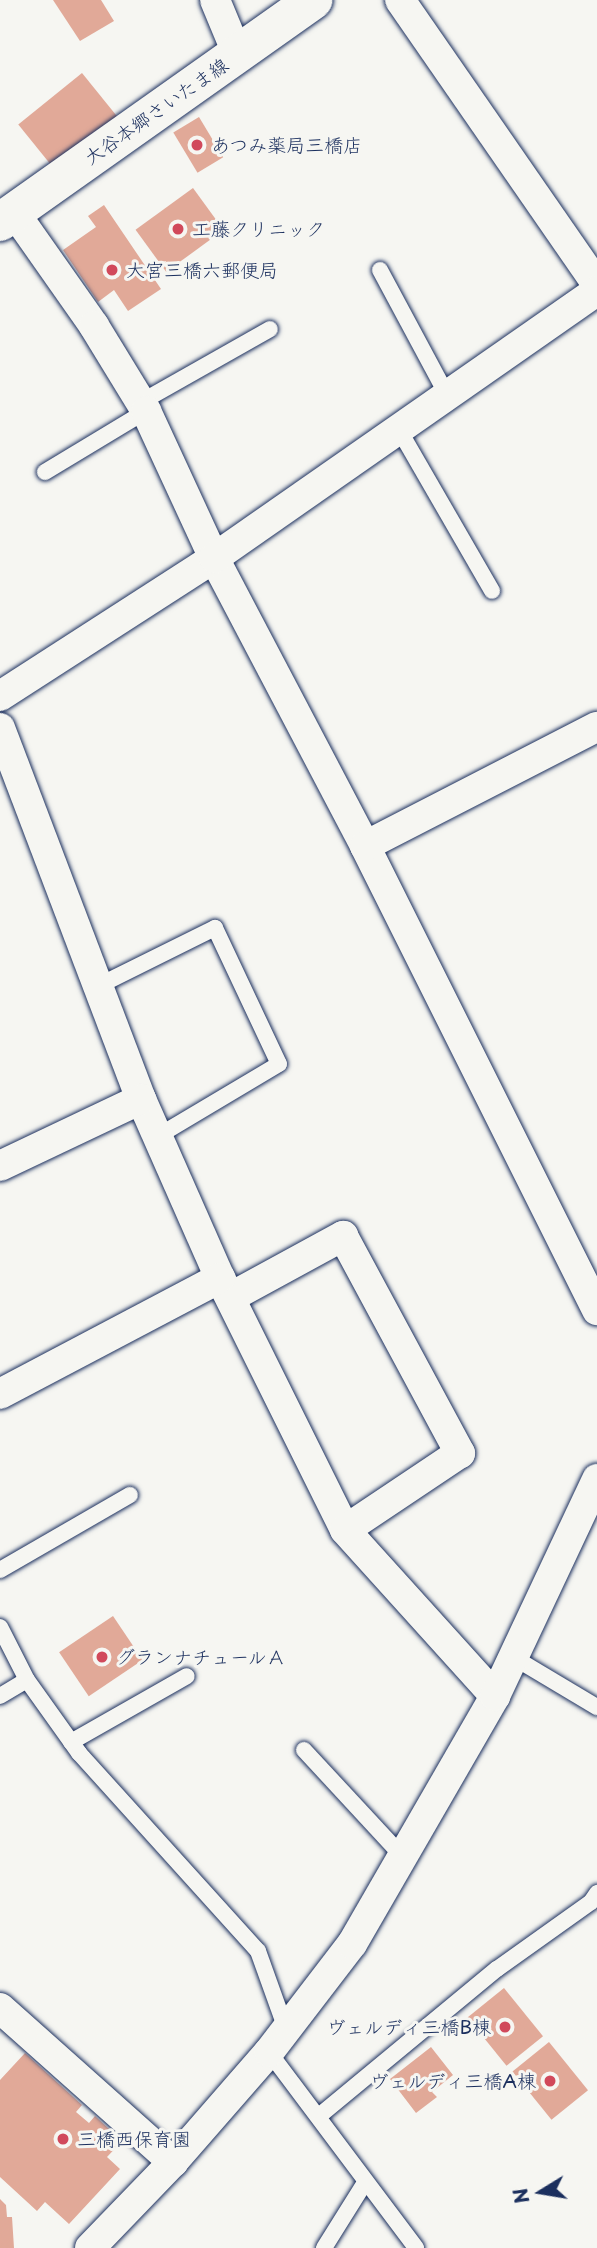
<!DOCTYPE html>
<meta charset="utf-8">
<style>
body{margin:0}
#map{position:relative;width:597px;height:2248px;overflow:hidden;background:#f6f6f2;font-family:"Playpen Sans","Klee One",sans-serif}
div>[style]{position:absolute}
.building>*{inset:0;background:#e1a998;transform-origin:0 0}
.roads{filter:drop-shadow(0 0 2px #1b2f5e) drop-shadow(0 0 2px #1b2f5e)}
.service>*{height:16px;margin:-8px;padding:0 8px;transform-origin:8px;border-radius:8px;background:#f6f6f2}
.minor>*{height:30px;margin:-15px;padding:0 15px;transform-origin:15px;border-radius:15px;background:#f6f6f2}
.secondary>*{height:38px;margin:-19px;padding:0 19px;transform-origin:19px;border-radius:19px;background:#f6f6f2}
.dots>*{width:19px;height:19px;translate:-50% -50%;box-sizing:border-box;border:4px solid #f6f6f2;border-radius:50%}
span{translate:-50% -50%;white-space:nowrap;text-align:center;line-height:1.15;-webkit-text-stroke:6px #f6f6f2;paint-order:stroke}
.street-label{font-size:19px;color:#1b2f5e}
.poi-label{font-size:19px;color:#1b2f5e}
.left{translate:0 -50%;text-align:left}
.right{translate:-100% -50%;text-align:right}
.north{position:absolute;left:506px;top:2157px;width:70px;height:70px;-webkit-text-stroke:5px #f6f6f2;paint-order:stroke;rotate:259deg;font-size:19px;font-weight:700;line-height:28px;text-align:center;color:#1b2f5e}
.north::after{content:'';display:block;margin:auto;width:24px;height:32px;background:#1b2f5e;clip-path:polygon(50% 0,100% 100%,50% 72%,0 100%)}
</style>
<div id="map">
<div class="building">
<div style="clip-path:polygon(53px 0,101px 0,114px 21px,80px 41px)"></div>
<div style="left:82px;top:73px;width:62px;height:82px;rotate:51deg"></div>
<div style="left:199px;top:117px;width:47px;height:30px;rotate:59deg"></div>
<div style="left:193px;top:188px;width:52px;height:71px;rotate:54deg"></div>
<div style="clip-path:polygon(104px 205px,161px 289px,128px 311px,114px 290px,98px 302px,63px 250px,96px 227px,88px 216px)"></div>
<div style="left:113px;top:1616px;width:53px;height:65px;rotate:56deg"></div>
<div style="left:504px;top:1988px;width:62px;height:47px;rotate:51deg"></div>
<div style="left:549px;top:2042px;width:62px;height:47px;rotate:51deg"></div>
<div style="clip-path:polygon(431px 2047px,453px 2075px,432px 2092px,437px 2097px,416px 2113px,390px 2079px)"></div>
<div style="clip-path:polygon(25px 2053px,82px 2105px,76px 2112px,89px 2123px,95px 2116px,122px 2141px,107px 2157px,120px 2169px,69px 2224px,45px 2202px,37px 2211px,0 2177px,0 2080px)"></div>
<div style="clip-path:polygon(0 2199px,6px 2205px,7px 2217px,12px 2217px,14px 2248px,0 2248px)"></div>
</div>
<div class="roads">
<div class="service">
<div style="left:380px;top:270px;width:142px;rotate:61.8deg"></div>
<div style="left:141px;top:402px;width:148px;rotate:-29.5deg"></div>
<div style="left:398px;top:428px;width:188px;rotate:60deg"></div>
<div style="left:45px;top:472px;width:118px;rotate:-31.1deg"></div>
<div style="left:96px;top:987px;width:133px;rotate:-26.4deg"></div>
<div style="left:215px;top:928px;width:150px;rotate:64.8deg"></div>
<div style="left:279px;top:1064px;width:141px;rotate:149.2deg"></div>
<div style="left:0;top:1570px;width:150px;rotate:-30deg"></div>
<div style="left:0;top:1627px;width:59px;rotate:63deg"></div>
<div style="left:27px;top:1680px;width:90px;rotate:54.5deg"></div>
<div style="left:79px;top:1753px;width:267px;rotate:47.9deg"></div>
<div style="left:258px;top:1951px;width:83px;rotate:70.3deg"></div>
<div style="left:513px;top:1657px;width:98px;rotate:30.8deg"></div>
<div style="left:0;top:1696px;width:31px;rotate:-31deg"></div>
<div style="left:71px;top:1742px;width:133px;rotate:-29.6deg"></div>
<div style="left:304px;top:1750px;width:144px;rotate:47.2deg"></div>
<div style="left:269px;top:2052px;width:245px;rotate:53.1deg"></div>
<div style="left:319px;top:2116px;width:231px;rotate:-39.6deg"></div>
<div style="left:497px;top:1969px;width:115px;rotate:-35.5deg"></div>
<div style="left:591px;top:1902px;width:11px;rotate:-56deg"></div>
<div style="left:324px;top:2248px;width:75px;rotate:-58deg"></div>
</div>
<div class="minor">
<div style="left:215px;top:0;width:57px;rotate:67.5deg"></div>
<div style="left:400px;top:0;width:346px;rotate:55.3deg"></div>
<div style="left:14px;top:212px;width:139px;rotate:54.9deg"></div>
<div style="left:94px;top:326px;width:100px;rotate:58.5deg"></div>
<div style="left:146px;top:411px;width:162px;rotate:65.2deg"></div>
<div style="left:214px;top:558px;width:325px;rotate:62.3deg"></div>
<div style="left:365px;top:846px;width:519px;rotate:63.43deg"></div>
<div style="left:0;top:696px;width:255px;rotate:-32.8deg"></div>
<div style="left:214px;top:558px;width:467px;rotate:-34.9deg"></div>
<div style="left:0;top:728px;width:397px;rotate:69.2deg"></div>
<div style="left:141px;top:1099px;width:196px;rotate:66.2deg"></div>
<div style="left:220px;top:1278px;width:281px;rotate:63.6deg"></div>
<div style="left:345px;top:1530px;width:224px;rotate:47.9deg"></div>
<div style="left:365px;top:846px;width:261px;rotate:-27.2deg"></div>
<div style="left:0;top:1166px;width:156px;rotate:-25.4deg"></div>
<div style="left:231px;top:1297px;width:128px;rotate:-28.6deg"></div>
<div style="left:343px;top:1236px;width:247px;rotate:61.7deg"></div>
<div style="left:460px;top:1453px;width:138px;rotate:146.2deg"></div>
<div style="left:0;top:1394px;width:249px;rotate:-27.8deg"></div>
<div style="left:0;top:2008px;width:232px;rotate:41.7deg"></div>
<div style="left:90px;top:2248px;width:120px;rotate:-46deg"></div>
<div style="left:173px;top:2162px;width:146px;rotate:-48.9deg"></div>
<div style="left:269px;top:2052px;width:136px;rotate:-52.5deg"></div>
<div style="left:352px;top:1944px;width:286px;rotate:-60deg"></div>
<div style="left:495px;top:1696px;width:240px;rotate:-64.8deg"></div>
</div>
<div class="secondary">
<div style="left:0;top:222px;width:384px;rotate:-35.3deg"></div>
</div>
</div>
<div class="dots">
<div style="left:197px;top:145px;background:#d1495b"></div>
<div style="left:178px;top:229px;background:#d1495b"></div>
<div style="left:112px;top:270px;background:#d1495b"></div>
<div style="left:102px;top:1657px;background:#d1495b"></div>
<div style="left:505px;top:2027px;background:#d1495b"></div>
<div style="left:550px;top:2081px;background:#d1495b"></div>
<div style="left:63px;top:2139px;background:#d1495b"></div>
</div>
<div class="street-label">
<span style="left:156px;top:111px;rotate:-35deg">大谷本郷さいたま線</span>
</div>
<div class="poi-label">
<span class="left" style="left:211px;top:145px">あつみ薬局三橋店</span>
<span class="left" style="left:192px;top:229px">工藤クリニック</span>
<span class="left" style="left:126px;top:270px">大宮三橋六郵便局</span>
<span class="left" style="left:116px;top:1657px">グランナチュールＡ</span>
<span class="right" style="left:491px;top:2027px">ヴェルディ三橋B棟</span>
<span class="right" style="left:536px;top:2081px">ヴェルディ三橋A棟</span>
<span class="left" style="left:77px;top:2139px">三橋西保育園</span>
</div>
<div class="north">N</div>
</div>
